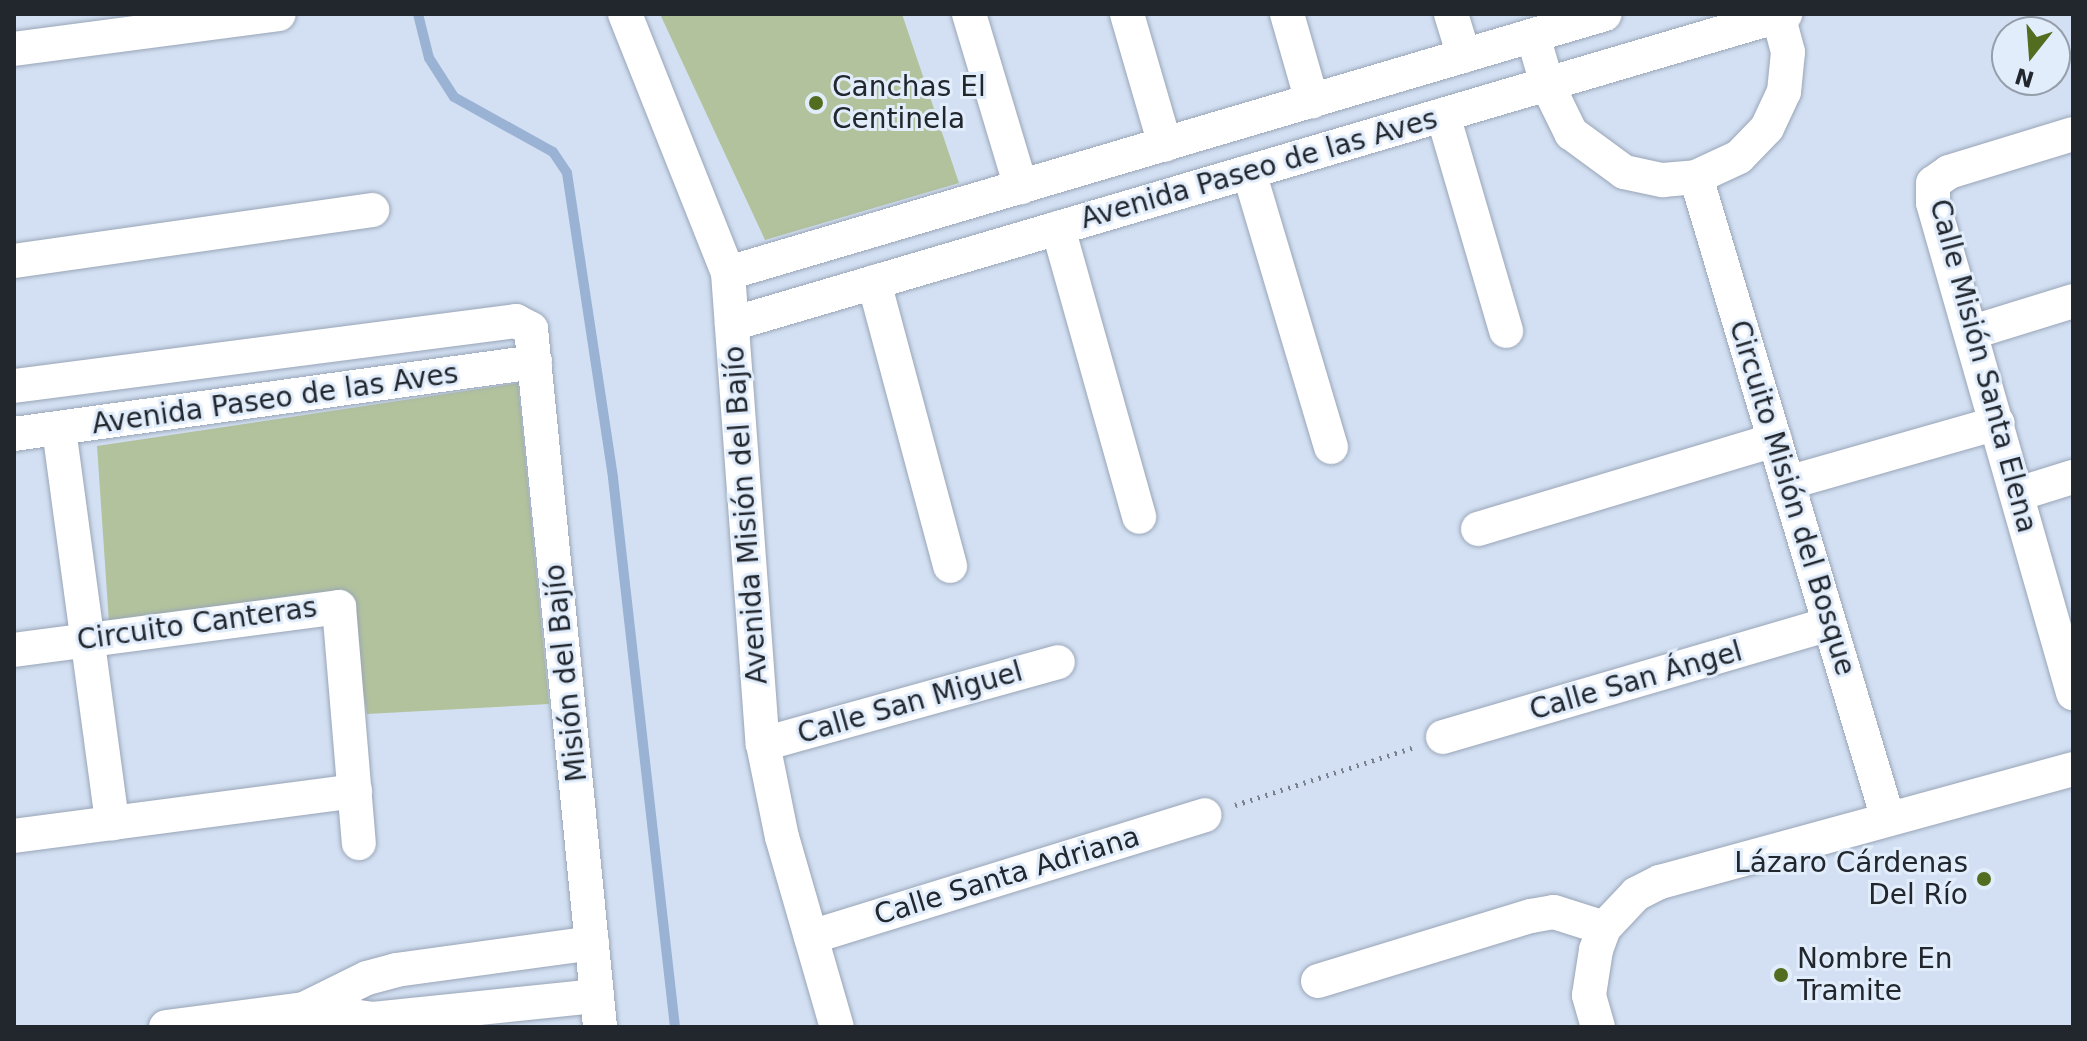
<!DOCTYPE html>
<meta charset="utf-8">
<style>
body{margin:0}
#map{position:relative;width:2087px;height:1041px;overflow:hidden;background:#d3e0f3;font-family:"DejaVu Sans",sans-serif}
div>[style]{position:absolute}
.green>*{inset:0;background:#b2c29d}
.stream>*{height:10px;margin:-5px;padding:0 5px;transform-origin:5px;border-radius:5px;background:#9ab2d4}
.path>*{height:5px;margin-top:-2.5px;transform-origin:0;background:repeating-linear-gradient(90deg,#78818e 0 2px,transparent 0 8px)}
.roads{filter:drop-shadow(0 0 2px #99a5b7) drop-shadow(0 0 2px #99a5b7)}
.street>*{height:34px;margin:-17px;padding:0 17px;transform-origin:17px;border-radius:17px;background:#fff}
.dots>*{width:22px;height:22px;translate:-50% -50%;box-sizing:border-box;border:4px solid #e2edfc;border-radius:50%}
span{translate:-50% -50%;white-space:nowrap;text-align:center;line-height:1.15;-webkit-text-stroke:6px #e2edfc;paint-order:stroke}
.poi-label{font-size:28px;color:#22272e}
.left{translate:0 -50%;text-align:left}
.right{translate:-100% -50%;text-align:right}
.street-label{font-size:28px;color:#22272e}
.frame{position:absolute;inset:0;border:16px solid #22272e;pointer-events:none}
.north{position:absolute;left:1991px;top:16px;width:80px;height:80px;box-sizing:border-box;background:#e2edfc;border:2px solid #959eaa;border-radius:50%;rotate:197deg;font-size:22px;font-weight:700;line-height:32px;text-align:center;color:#22272e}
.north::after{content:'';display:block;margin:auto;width:28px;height:36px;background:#526d20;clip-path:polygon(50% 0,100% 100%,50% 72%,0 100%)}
</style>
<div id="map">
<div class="green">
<div style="clip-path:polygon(660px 14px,902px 14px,959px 183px,765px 240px)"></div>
<div style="clip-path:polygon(518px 383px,549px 704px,367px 714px,346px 595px,109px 623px,97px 446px)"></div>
</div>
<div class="stream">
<div style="left:418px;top:14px;width:45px;rotate:76deg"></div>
<div style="left:429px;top:58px;width:46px;rotate:57.3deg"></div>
<div style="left:454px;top:97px;width:113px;rotate:29.1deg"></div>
<div style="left:553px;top:152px;width:25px;rotate:56deg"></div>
<div style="left:567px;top:173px;width:308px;rotate:81.4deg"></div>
<div style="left:613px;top:478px;width:552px;rotate:83.56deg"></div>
</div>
<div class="path">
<div style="left:1235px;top:805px;width:186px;rotate:-17.9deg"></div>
</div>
<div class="roads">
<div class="street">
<div style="left:625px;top:14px;width:279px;rotate:68.3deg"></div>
<div style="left:728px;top:273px;width:472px;rotate:85.8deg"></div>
<div style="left:763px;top:744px;width:95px;rotate:78.5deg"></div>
<div style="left:782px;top:837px;width:198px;rotate:73.9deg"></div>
<div style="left:969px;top:14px;width:181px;rotate:73.3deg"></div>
<div style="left:1127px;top:14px;width:136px;rotate:73.8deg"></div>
<div style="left:1287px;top:14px;width:91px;rotate:74deg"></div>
<div style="left:1451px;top:14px;width:44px;rotate:72.8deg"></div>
<div style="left:1533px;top:36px;width:50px;rotate:73.7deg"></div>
<div style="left:1547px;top:84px;width:55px;rotate:63.9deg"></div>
<div style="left:1571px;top:133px;width:66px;rotate:36.3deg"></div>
<div style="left:1624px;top:172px;width:40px;rotate:12deg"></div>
<div style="left:1663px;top:180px;width:33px;rotate:-5deg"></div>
<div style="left:1696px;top:177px;width:47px;rotate:-24.9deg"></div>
<div style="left:1739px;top:157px;width:40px;rotate:-46deg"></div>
<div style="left:1767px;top:128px;width:40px;rotate:-65deg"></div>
<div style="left:1784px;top:92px;width:40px;rotate:-84.3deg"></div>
<div style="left:1788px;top:52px;width:39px;rotate:-105deg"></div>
<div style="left:14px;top:49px;width:267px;rotate:-7.5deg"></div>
<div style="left:1443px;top:115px;width:225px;rotate:73.7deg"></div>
<div style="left:2073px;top:134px;width:130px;rotate:163deg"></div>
<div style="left:1949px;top:172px;width:19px;rotate:145deg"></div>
<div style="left:1933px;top:183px;width:20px;rotate:90deg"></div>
<div style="left:1933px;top:203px;width:510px;rotate:74.05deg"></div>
<div style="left:1249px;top:172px;width:287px;rotate:73.4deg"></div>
<div style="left:1696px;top:177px;width:670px;rotate:73.35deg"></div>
<div style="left:1058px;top:228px;width:300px;rotate:74.3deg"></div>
<div style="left:14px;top:261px;width:362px;rotate:-8.1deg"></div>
<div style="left:728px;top:273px;width:914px;rotate:-16.45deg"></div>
<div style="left:874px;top:282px;width:294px;rotate:75deg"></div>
<div style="left:732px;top:324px;width:1098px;rotate:-16.4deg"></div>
<div style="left:1973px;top:332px;width:105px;rotate:-17.2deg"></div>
<div style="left:14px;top:386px;width:506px;rotate:-7.38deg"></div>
<div style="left:516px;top:321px;width:17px;rotate:28deg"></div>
<div style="left:531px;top:329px;width:701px;rotate:84.35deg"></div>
<div style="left:59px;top:429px;width:398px;rotate:82.3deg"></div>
<div style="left:14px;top:434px;width:526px;rotate:-7.87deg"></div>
<div style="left:1787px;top:483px;width:219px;rotate:-15.9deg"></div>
<div style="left:2018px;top:494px;width:58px;rotate:-17.2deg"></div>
<div style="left:1478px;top:529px;width:310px;rotate:-16.7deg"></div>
<div style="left:14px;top:650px;width:328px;rotate:-7.5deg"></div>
<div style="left:339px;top:607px;width:237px;rotate:85.2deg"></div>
<div style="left:1443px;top:737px;width:402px;rotate:-16.3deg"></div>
<div style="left:763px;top:744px;width:306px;rotate:-15.5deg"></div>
<div style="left:14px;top:836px;width:344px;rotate:-7.5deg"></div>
<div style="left:811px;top:937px;width:412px;rotate:-17.2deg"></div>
<div style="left:1318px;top:981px;width:223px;rotate:-17deg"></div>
<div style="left:1531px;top:916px;width:23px;rotate:-10deg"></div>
<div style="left:1554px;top:912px;width:52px;rotate:17.7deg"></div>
<div style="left:304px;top:1009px;width:70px;rotate:-26.2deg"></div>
<div style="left:367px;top:978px;width:30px;rotate:-15deg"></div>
<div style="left:396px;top:970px;width:198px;rotate:-7.8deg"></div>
<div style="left:166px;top:1027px;width:139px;rotate:-7.4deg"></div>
<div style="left:304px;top:1009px;width:70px;rotate:8.2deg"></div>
<div style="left:373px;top:1019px;width:225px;rotate:-5.9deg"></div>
<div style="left:1598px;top:1027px;width:33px;rotate:-106deg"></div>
<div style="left:1589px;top:995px;width:46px;rotate:-81.2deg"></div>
<div style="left:1596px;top:950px;width:23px;rotate:-70deg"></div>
<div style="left:1604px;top:928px;width:47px;rotate:-46.7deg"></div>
<div style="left:1636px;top:894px;width:27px;rotate:-27deg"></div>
<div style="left:1660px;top:882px;width:428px;rotate:-15.3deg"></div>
</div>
</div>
<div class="dots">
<div style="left:816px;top:103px;background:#526d20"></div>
<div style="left:1984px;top:879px;background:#526d20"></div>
<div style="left:1781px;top:975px;background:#526d20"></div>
</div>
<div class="poi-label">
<span class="left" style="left:832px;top:103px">Canchas El<br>Centinela</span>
<span class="right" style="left:1968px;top:879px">Lázaro Cárdenas<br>Del Río</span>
<span class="left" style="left:1797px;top:975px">Nombre En<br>Tramite</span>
</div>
<div class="street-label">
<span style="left:1259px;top:169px;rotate:-16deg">Avenida Paseo de las Aves</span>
<span style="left:1983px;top:366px;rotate:75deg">Calle Misión Santa Elena</span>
<span style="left:275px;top:399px;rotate:-8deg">Avenida Paseo de las Aves</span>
<span style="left:1792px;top:498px;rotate:73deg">Circuito Misión del Bosque</span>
<span style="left:746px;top:515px;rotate:-94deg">Avenida Misión del Bajío</span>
<span style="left:197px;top:624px;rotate:-8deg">Circuito Canteras</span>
<span style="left:566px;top:673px;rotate:-96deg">Misión del Bajío</span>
<span style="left:1636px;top:681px;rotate:-16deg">Calle San Ángel</span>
<span style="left:910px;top:703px;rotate:-16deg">Calle San Miguel</span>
<span style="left:1007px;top:876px;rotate:-17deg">Calle Santa Adriana</span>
</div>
<div class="frame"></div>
<div class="north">N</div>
</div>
